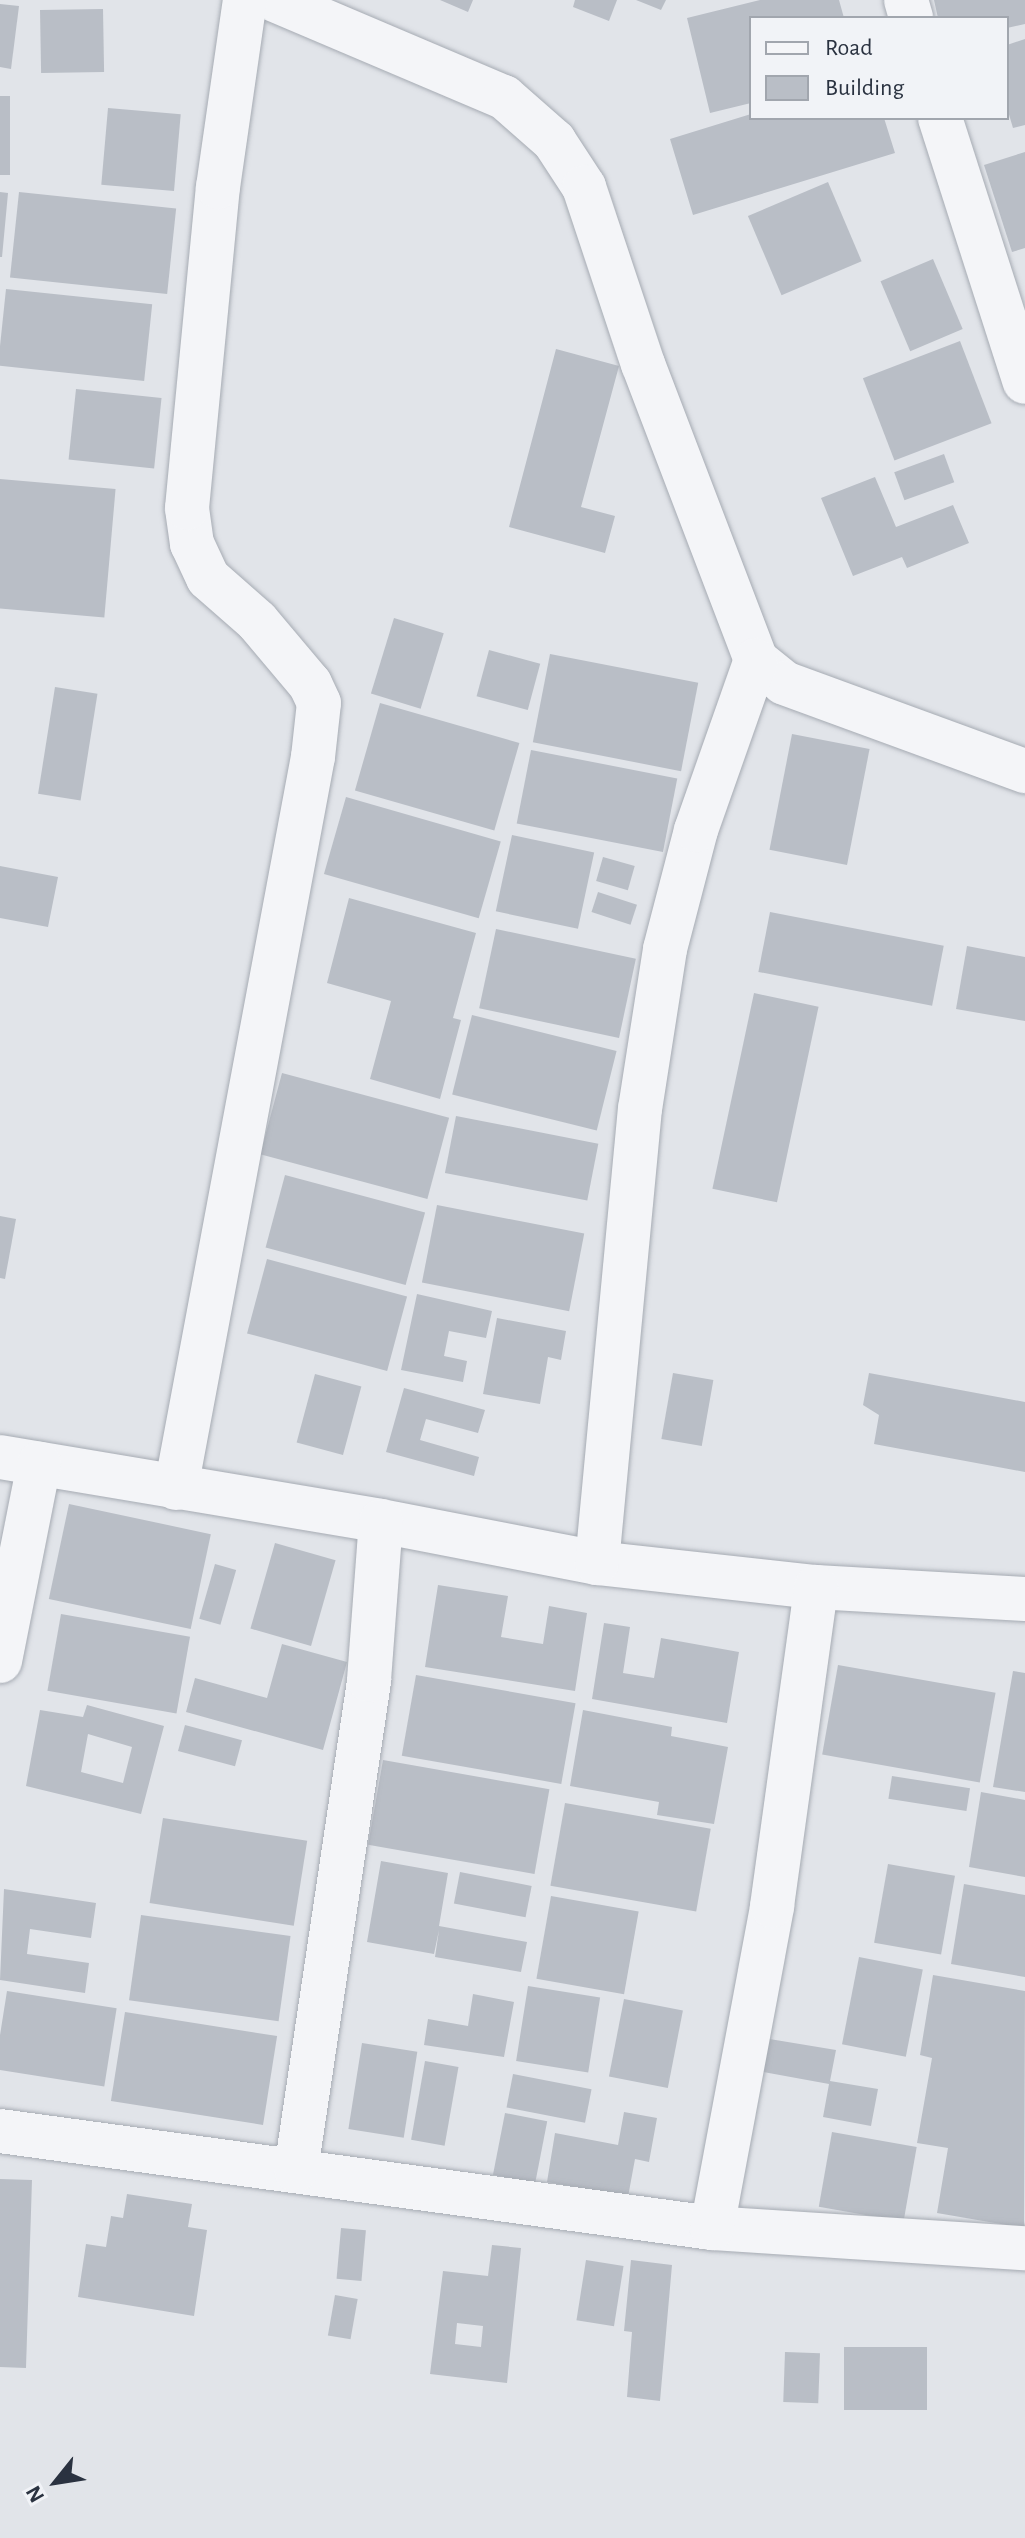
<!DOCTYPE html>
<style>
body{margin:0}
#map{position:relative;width:1025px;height:2538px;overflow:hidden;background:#e1e4e9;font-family:"Alegreya Sans",sans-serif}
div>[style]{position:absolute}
.building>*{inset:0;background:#b9bec6;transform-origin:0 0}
.roads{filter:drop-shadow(0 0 2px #a6abb3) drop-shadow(0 0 2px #a6abb3)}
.minor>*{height:44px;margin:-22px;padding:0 22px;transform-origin:22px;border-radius:22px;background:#f4f5f8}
span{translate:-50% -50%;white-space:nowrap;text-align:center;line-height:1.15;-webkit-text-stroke:8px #f1f3f7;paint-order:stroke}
.legend{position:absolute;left:749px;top:16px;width:260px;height:104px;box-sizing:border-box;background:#f1f3f7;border:2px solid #a1a6ae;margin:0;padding:10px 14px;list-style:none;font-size:24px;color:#2a3240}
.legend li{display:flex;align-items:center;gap:16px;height:40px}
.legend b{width:40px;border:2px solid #a1a6ae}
.north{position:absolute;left:16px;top:2442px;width:80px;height:80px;-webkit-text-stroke:6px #f1f3f7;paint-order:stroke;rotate:240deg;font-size:22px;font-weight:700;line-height:32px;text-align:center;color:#2a3240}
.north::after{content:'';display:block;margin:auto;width:28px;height:36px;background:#2a3240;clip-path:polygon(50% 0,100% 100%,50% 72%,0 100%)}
</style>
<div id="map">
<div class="building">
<div style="clip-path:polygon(440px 0,473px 0,468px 12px)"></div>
<div style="clip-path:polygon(575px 0,617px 0,609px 21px,573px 7px)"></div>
<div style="clip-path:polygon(636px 0,666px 0,661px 10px)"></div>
<div style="clip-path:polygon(760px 0,839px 0,844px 18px,751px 18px,751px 103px,710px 113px,687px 18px)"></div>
<div style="clip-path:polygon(934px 0,1025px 0,1025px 24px,1007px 28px,1007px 18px,938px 18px)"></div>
<div style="clip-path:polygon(0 4px,19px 6px,11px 69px,0 67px)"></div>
<div style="left:103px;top:9px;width:63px;height:63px;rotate:89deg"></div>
<div style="clip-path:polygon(1025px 39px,1025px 125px,1013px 128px,1007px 108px,1007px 45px)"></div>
<div style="left:0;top:96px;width:10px;height:79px"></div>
<div style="left:108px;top:108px;width:73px;height:77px;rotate:5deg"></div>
<div style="clip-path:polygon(751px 114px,751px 118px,884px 118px,895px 153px,693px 215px,670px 139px)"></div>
<div style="clip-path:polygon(1025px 152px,1025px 248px,1012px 252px,984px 165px)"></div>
<div style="left:828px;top:182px;width:86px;height:87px;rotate:67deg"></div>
<div style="clip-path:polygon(0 192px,8px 193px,2px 257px,0 257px)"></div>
<div style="left:19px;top:192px;width:158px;height:86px;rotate:6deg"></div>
<div style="left:933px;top:259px;width:76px;height:57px;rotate:67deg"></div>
<div style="left:6px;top:289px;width:147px;height:77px;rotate:6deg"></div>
<div style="left:960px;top:341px;width:88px;height:104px;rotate:69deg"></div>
<div style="clip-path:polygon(556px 349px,619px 366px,581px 507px,615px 516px,605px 553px,509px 527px)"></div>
<div style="left:76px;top:389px;width:86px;height:71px;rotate:6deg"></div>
<div style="left:944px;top:454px;width:30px;height:53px;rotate:70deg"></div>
<div style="clip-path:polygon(875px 477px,896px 527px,953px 505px,969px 543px,907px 568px,902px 557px,853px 576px,821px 498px)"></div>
<div style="left:0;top:479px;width:116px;height:129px;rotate:5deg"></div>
<div style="left:394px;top:618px;width:52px;height:79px;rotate:17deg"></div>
<div style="left:489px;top:650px;width:53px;height:48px;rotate:15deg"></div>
<div style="left:550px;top:654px;width:151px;height:90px;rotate:11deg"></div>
<div style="left:55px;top:687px;width:43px;height:108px;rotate:9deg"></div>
<div style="left:380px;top:703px;width:145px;height:91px;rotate:16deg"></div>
<div style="left:792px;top:734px;width:79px;height:118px;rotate:11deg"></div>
<div style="left:531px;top:750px;width:149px;height:75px;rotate:11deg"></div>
<div style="left:346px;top:797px;width:161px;height:80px;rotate:16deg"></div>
<div style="left:512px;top:835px;width:84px;height:78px;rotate:12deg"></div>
<div style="left:603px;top:857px;width:33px;height:25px;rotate:16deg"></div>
<div style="clip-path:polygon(0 866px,58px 877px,48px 927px,0 918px)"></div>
<div style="left:598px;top:892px;width:41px;height:21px;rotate:18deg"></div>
<div style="clip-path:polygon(349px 898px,476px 933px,453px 1018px,461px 1020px,440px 1099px,370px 1079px,391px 1001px,327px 983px)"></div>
<div style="left:770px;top:912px;width:177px;height:61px;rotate:11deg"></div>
<div style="left:496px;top:929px;width:143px;height:81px;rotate:12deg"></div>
<div style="clip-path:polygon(967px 946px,1025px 957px,1025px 1021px,956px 1009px)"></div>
<div style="left:754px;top:993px;width:66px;height:200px;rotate:12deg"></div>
<div style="left:472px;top:1015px;width:149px;height:82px;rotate:14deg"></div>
<div style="left:282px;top:1073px;width:173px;height:84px;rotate:15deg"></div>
<div style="left:456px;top:1116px;width:145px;height:58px;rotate:11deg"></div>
<div style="left:285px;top:1175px;width:145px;height:75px;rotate:15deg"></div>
<div style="left:437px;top:1205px;width:150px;height:79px;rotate:11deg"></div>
<div style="clip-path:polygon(0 1216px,16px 1219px,5px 1279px,0 1278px)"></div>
<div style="left:267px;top:1259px;width:145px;height:77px;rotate:15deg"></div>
<div style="clip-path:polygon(417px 1294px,492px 1311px,486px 1338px,449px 1331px,444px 1356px,467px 1361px,463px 1382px,401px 1370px)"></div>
<div style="clip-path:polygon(497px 1318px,566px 1331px,561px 1360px,548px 1357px,540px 1404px,483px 1394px)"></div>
<div style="left:673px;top:1373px;width:41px;height:67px;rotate:10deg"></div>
<div style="clip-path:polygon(869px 1373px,1025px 1402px,1025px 1472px,874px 1444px,879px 1415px,863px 1405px)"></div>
<div style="left:315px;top:1374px;width:48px;height:71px;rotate:15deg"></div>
<div style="clip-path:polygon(404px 1388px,485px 1410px,478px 1433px,426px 1419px,420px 1440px,479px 1457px,474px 1476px,386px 1452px)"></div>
<div style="left:69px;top:1504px;width:145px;height:97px;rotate:12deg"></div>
<div style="left:275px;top:1543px;width:63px;height:89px;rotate:16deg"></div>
<div style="left:215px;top:1564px;width:22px;height:57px;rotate:16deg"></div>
<div style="clip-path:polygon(438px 1585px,508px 1596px,501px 1637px,543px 1644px,549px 1606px,587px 1613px,575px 1691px,425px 1667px)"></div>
<div style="left:61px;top:1614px;width:131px;height:78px;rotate:10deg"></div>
<div style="clip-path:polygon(604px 1623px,630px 1627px,623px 1673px,654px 1678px,661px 1638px,739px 1652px,727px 1723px,592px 1699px)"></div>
<div style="clip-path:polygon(282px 1644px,347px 1662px,323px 1750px,186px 1712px,195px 1678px,267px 1698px)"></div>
<div style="left:838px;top:1665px;width:160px;height:91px;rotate:10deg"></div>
<div style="clip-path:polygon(1013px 1671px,1025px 1673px,1025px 1792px,993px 1787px)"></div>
<div style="left:416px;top:1675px;width:162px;height:82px;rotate:10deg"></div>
<div style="clip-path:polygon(evenodd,87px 1705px,164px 1726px,141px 1814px,26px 1786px,40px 1710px,83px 1717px,87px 1705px,88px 1734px,132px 1747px,123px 1783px,81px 1772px,88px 1734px)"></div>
<div style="clip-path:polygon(583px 1710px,672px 1727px,671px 1736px,728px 1747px,714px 1824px,657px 1815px,659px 1802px,570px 1786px)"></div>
<div style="left:185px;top:1725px;width:59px;height:27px;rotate:15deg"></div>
<div style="left:383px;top:1760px;width:169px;height:86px;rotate:10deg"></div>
<div style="left:892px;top:1776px;width:79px;height:23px;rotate:9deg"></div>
<div style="clip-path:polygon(981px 1792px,1025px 1800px,1025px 1877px,969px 1867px)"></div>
<div style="left:565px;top:1803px;width:148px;height:84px;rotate:10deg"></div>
<div style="left:163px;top:1818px;width:146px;height:86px;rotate:9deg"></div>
<div style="clip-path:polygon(381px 1861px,448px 1873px,439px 1926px,527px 1942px,521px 1972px,435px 1957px,439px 1930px,434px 1954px,367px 1942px)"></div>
<div style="left:888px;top:1864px;width:68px;height:80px;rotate:10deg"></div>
<div style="left:460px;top:1872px;width:73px;height:32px;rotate:11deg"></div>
<div style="clip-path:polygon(964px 1884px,1025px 1895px,1025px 1977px,951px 1964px)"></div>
<div style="clip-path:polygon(4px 1889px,96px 1903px,91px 1938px,30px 1929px,27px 1954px,89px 1963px,85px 1993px,0 1980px)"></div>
<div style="left:551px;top:1896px;width:89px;height:84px;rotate:10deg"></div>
<div style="left:141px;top:1915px;width:151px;height:86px;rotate:8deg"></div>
<div style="left:859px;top:1957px;width:65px;height:89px;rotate:11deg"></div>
<div style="clip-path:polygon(933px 1975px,1025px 1991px,1024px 2228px,937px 2213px,948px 2148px,917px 2143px,932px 2058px,920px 2055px)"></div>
<div style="left:528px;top:1986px;width:73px;height:76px;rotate:9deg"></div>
<div style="left:7px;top:1991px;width:111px;height:79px;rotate:9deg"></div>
<div style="clip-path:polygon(473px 1994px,514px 2002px,504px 2057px,424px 2045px,428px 2019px,468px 2026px)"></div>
<div style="left:624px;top:1999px;width:60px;height:79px;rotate:11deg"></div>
<div style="left:125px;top:2012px;width:154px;height:90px;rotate:9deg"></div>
<div style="clip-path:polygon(758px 2037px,836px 2050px,830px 2081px,878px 2089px,871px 2126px,823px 2117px,829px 2084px,753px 2070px)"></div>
<div style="left:362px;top:2043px;width:56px;height:87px;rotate:9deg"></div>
<div style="left:425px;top:2061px;width:34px;height:80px;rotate:10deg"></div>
<div style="left:513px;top:2074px;width:80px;height:34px;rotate:11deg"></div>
<div style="clip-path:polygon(624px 2112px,657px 2118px,649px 2162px,635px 2159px,628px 2197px,547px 2182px,555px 2133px,618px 2145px)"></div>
<div style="left:505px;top:2113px;width:43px;height:63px;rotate:11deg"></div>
<div style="left:832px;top:2132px;width:86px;height:76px;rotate:10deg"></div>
<div style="clip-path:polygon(0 2179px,32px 2180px,26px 2368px,0 2367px)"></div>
<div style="clip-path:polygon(127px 2194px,192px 2204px,188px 2227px,207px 2230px,194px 2316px,78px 2297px,86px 2244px,106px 2247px,111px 2216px,123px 2218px)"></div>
<div style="left:341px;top:2228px;width:25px;height:51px;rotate:5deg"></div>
<div style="clip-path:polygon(evenodd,492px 2245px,521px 2248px,507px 2383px,430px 2374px,443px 2271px,488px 2276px,492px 2245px,457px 2323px,483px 2326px,481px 2347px,455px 2344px,457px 2323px)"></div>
<div style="left:586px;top:2260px;width:38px;height:61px;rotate:9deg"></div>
<div style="clip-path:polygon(631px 2260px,672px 2265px,660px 2401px,627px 2397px,632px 2332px,624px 2331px)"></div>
<div style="left:335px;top:2295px;width:23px;height:41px;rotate:10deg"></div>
<div style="left:844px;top:2347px;width:83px;height:63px"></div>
<div style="left:785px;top:2352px;width:35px;height:50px;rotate:2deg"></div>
</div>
<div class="roads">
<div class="minor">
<div style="left:275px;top:0;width:249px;rotate:23deg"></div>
<div style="left:504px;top:97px;width:67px;rotate:41.3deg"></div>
<div style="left:554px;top:141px;width:55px;rotate:56.9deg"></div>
<div style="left:584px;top:187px;width:187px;rotate:71.6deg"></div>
<div style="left:643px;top:364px;width:317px;rotate:69.1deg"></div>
<div style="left:756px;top:660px;width:36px;rotate:39deg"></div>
<div style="left:784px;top:683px;width:257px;rotate:20.1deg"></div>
<div style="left:906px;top:0;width:19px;rotate:74deg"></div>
<div style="left:940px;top:118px;width:277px;rotate:72.2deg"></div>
<div style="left:0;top:1457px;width:386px;rotate:9.5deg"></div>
<div style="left:381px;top:1521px;width:220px;rotate:11deg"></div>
<div style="left:597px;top:1563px;width:220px;rotate:6.3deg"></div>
<div style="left:816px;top:1587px;width:209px;rotate:3.3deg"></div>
<div style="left:176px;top:1488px;width:744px;rotate:-79.39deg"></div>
<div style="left:313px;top:757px;width:54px;rotate:-83.7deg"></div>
<div style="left:319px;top:703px;width:21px;rotate:-115deg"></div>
<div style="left:310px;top:684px;width:82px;rotate:-130.1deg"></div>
<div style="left:257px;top:621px;width:65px;rotate:-138.7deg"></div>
<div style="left:208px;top:578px;width:38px;rotate:-115deg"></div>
<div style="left:192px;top:544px;width:36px;rotate:-98deg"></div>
<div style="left:187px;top:508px;width:322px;rotate:-84.5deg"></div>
<div style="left:218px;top:187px;width:189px;rotate:-81.8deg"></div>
<div style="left:597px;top:1563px;width:456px;rotate:-84.6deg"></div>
<div style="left:640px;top:1109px;width:162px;rotate:-81.1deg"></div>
<div style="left:665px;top:949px;width:123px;rotate:-75.4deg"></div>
<div style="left:696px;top:830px;width:180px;rotate:-70.6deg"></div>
<div style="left:0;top:1661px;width:201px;rotate:-78.8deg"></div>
<div style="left:0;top:2131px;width:719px;rotate:7.76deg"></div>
<div style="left:712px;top:2228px;width:314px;rotate:3.7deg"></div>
<div style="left:296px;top:2170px;width:495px;rotate:-81.5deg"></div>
<div style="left:369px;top:1680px;width:159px;rotate:-85.7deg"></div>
<div style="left:712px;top:2228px;width:328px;rotate:-79.4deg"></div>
<div style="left:772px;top:1906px;width:322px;rotate:-82.1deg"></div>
</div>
</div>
<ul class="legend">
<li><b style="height:10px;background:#f4f5f8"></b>Road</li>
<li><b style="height:22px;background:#b9bec6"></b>Building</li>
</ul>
<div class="north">N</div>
</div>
